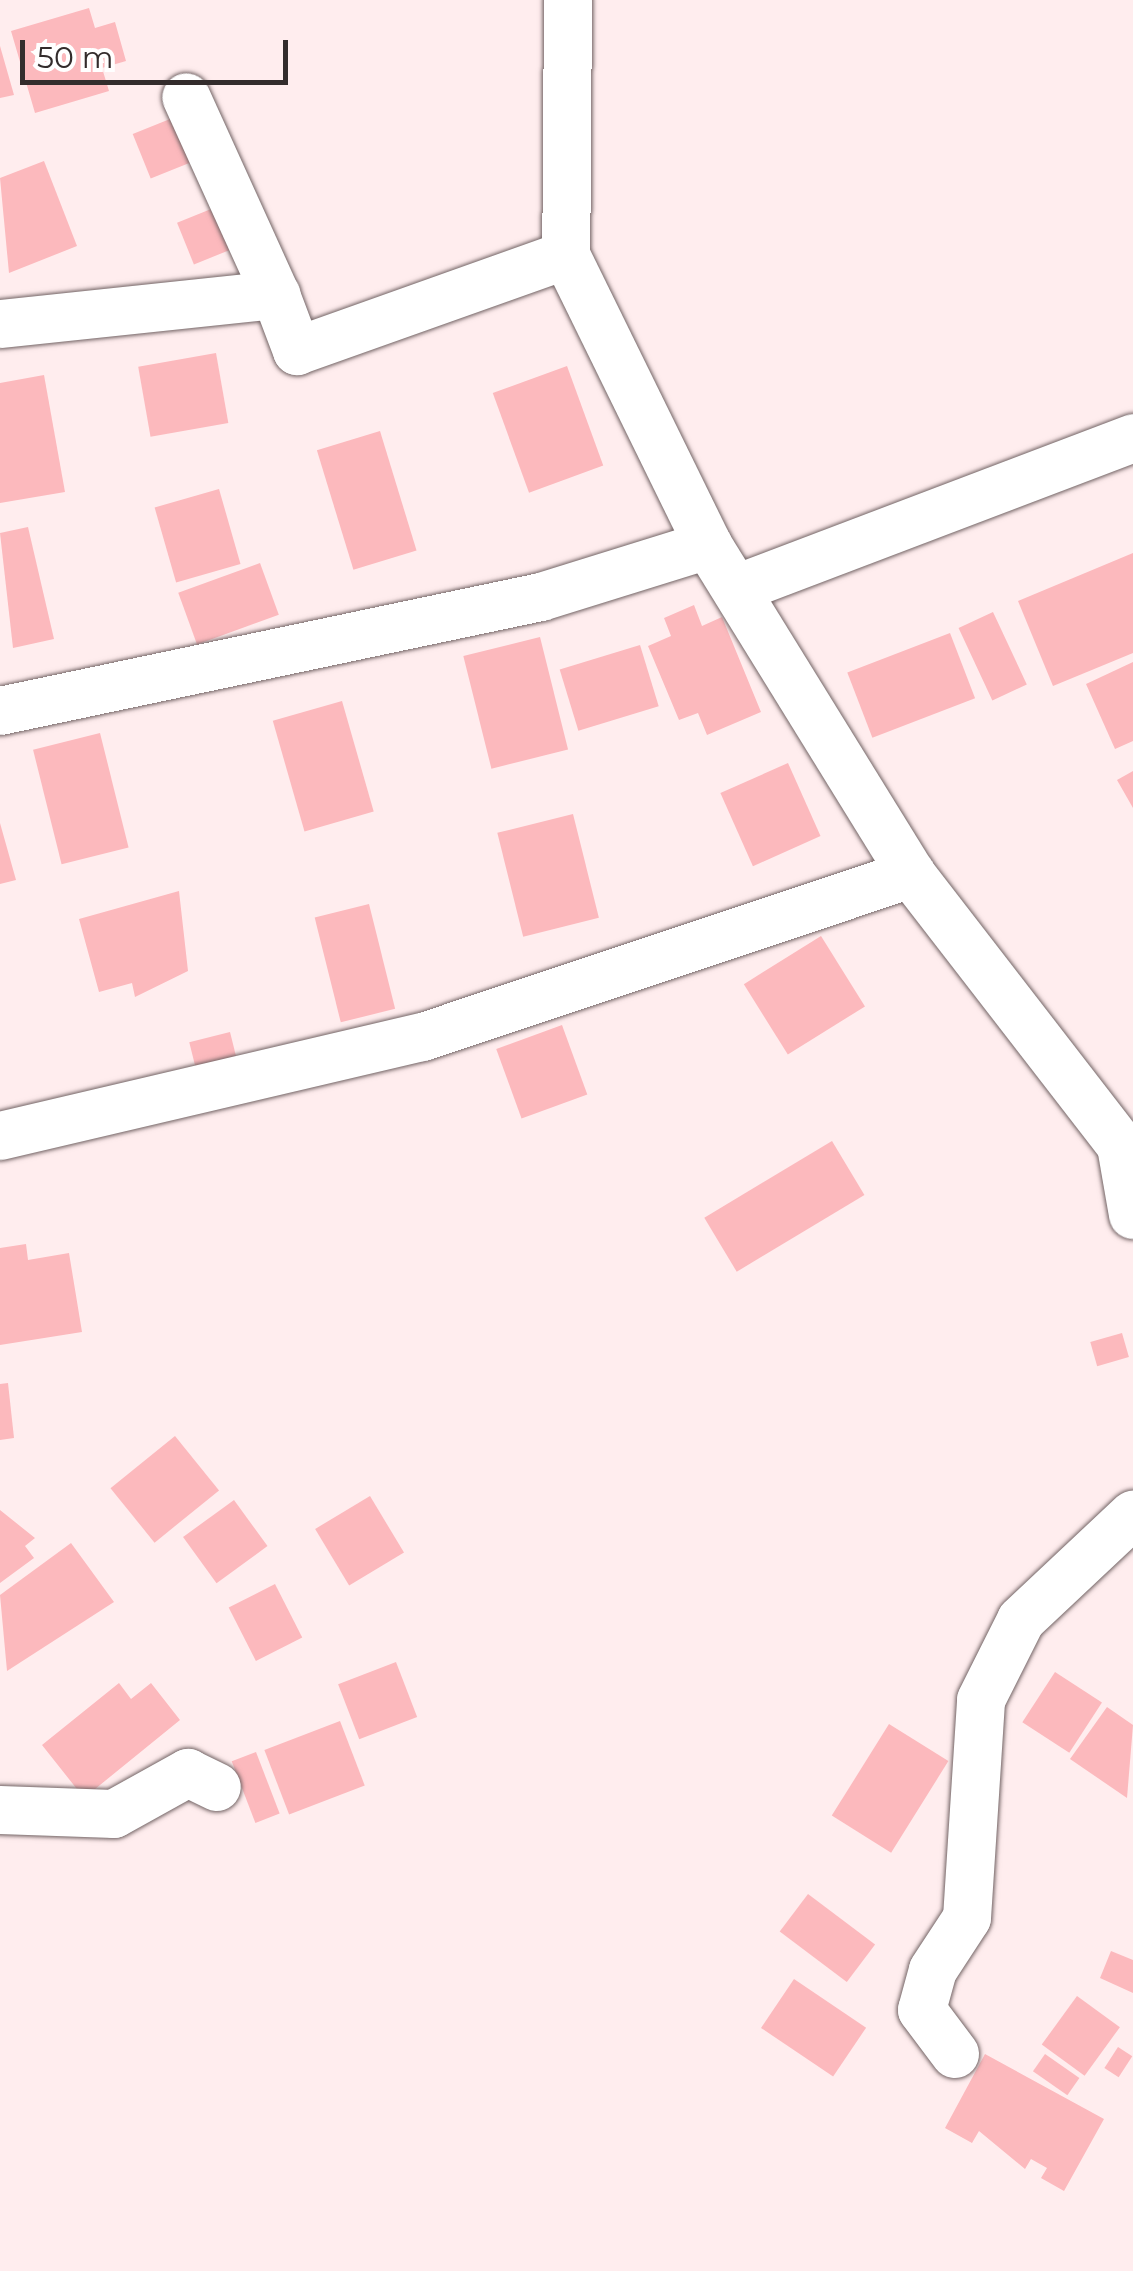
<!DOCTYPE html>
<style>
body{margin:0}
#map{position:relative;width:1133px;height:2271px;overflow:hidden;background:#ffedee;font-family:Montserrat,sans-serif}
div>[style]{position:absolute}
.building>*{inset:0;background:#fcb9bd;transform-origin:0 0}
.roads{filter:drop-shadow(0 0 2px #736465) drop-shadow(0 0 2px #736465)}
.minor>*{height:48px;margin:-24px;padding:0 24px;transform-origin:24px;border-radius:24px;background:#fff}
span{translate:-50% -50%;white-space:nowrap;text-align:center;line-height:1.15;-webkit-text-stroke:9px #fff;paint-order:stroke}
.scale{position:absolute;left:20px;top:40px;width:268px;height:45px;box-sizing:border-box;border:5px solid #332c2c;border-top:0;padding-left:12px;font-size:30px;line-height:35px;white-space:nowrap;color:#332c2c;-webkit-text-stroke:8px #fff;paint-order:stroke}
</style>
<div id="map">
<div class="building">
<div style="clip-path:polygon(89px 8px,95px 28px,115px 22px,126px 61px,102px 68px,109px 91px,35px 113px,11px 31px)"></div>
<div style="clip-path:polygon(0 46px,14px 95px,0 98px)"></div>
<div style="left:180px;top:115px;width:48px;height:51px;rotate:68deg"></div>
<div style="clip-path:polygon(44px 161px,77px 246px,9px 273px,0 178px)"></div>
<div style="left:216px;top:207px;width:45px;height:42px;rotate:68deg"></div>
<div style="left:216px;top:353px;width:71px;height:79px;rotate:80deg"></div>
<div style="left:567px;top:366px;width:106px;height:79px;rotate:70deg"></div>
<div style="clip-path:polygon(44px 375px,65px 492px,0 503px,0 383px)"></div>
<div style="left:380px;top:431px;width:125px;height:66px;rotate:73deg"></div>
<div style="left:219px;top:489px;width:78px;height:67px;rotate:74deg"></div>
<div style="clip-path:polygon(28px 527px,54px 639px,13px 648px,0 533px)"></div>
<div style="clip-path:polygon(1133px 553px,1133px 653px,1053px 686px,1018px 601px)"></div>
<div style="left:260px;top:563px;width:55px;height:87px;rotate:70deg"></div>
<div style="clip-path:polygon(694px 605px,702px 626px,722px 617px,761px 712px,707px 735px,698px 713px,679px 720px,648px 646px,671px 636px,664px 618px)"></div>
<div style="left:993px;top:612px;width:80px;height:38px;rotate:65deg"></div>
<div style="left:950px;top:633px;width:70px;height:110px;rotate:69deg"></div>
<div style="left:540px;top:637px;width:116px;height:79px;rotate:76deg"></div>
<div style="left:640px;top:645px;width:64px;height:84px;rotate:73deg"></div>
<div style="clip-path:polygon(1133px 662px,1133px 741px,1115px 749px,1086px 684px)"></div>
<div style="left:342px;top:701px;width:115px;height:72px;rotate:74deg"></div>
<div style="left:100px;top:733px;width:118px;height:69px;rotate:76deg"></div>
<div style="left:788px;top:763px;width:80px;height:74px;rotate:66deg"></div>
<div style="clip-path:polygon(1133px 771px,1133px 808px,1117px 780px)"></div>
<div style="left:573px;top:814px;width:107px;height:78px;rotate:76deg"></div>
<div style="clip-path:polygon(0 823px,16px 880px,0 884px)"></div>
<div style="clip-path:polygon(179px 891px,188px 971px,135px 997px,132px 983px,99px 992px,79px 919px)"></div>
<div style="left:369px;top:904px;width:108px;height:56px;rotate:76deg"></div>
<div style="left:821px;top:936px;width:83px;height:91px;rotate:58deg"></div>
<div style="left:562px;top:1025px;width:74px;height:70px;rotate:70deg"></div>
<div style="left:230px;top:1032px;width:29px;height:42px;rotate:76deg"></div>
<div style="left:832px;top:1141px;width:63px;height:149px;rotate:59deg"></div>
<div style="clip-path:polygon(26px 1244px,28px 1260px,69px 1253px,82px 1332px,0 1345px,0 1248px)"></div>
<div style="left:1122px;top:1333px;width:25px;height:33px;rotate:74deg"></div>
<div style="clip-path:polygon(8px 1383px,14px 1438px,0 1440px,0 1384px)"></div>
<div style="left:175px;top:1436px;width:70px;height:83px;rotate:51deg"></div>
<div style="left:370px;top:1496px;width:66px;height:64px;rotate:59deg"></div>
<div style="left:234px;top:1500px;width:57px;height:63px;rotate:54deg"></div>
<div style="clip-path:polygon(0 1510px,35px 1538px,25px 1546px,34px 1558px,0 1583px)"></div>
<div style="clip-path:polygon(71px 1543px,114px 1602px,7px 1671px,0 1595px)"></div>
<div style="left:275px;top:1584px;width:60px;height:52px;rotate:63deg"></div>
<div style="left:396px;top:1662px;width:59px;height:62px;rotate:69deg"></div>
<div style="left:1055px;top:1672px;width:56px;height:60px;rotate:33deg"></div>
<div style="clip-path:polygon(119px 1683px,131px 1699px,151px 1683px,180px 1720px,84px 1798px,42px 1745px)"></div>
<div style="clip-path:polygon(1107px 1707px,1133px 1725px,1127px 1798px,1070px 1759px)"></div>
<div style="left:340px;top:1721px;width:69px;height:81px;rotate:69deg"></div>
<div style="left:889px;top:1724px;width:70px;height:108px;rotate:32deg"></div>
<div style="left:256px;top:1752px;width:66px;height:26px;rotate:69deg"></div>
<div style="left:808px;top:1894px;width:84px;height:47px;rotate:37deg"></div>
<div style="clip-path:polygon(1111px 1951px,1133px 1960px,1133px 1993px,1100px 1978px)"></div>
<div style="left:794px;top:1979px;width:87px;height:59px;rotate:34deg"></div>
<div style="left:1077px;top:1996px;width:53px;height:60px;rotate:36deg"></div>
<div style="left:1118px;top:2047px;width:17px;height:25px;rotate:33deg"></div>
<div style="clip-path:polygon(985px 2054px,1104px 2119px,1064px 2191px,1041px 2178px,1047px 2168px,1031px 2159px,1025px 2169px,979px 2131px,972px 2143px,945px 2128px)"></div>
<div style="left:1045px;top:2054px;width:42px;height:21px;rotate:35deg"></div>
</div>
<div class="roads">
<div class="minor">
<div style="left:568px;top:0;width:255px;rotate:90.4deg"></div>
<div style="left:566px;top:255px;width:323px;rotate:63.9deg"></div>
<div style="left:708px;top:545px;width:387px;rotate:58.3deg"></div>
<div style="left:911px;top:874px;width:344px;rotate:52.3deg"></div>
<div style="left:1121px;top:1146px;width:70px;rotate:80.1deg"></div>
<div style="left:276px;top:295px;width:60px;rotate:69.4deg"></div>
<div style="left:297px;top:351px;width:286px;rotate:-19.6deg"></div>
<div style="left:0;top:324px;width:278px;rotate:-6deg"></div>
<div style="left:276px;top:295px;width:217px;rotate:-114.4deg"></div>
<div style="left:739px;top:588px;width:422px;rotate:-20.8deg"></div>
<div style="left:0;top:711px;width:553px;rotate:-11.9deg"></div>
<div style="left:541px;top:597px;width:175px;rotate:-17.3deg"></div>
<div style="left:0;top:1136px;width:434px;rotate:-13.2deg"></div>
<div style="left:423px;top:1037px;width:515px;rotate:-18.47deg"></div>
<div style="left:0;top:1810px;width:114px;rotate:2deg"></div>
<div style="left:114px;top:1814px;width:85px;rotate:-29deg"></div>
<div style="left:188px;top:1773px;width:32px;rotate:26deg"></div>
<div style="left:955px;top:2054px;width:55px;rotate:-126.9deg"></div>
<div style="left:922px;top:2010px;width:41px;rotate:-74.6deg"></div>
<div style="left:933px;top:1970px;width:62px;rotate:-56.8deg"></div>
<div style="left:967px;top:1918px;width:218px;rotate:-86.3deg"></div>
<div style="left:981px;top:1700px;width:89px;rotate:-63.4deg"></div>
<div style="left:1021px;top:1620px;width:154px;rotate:-43.2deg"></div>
</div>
</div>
<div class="scale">50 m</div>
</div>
